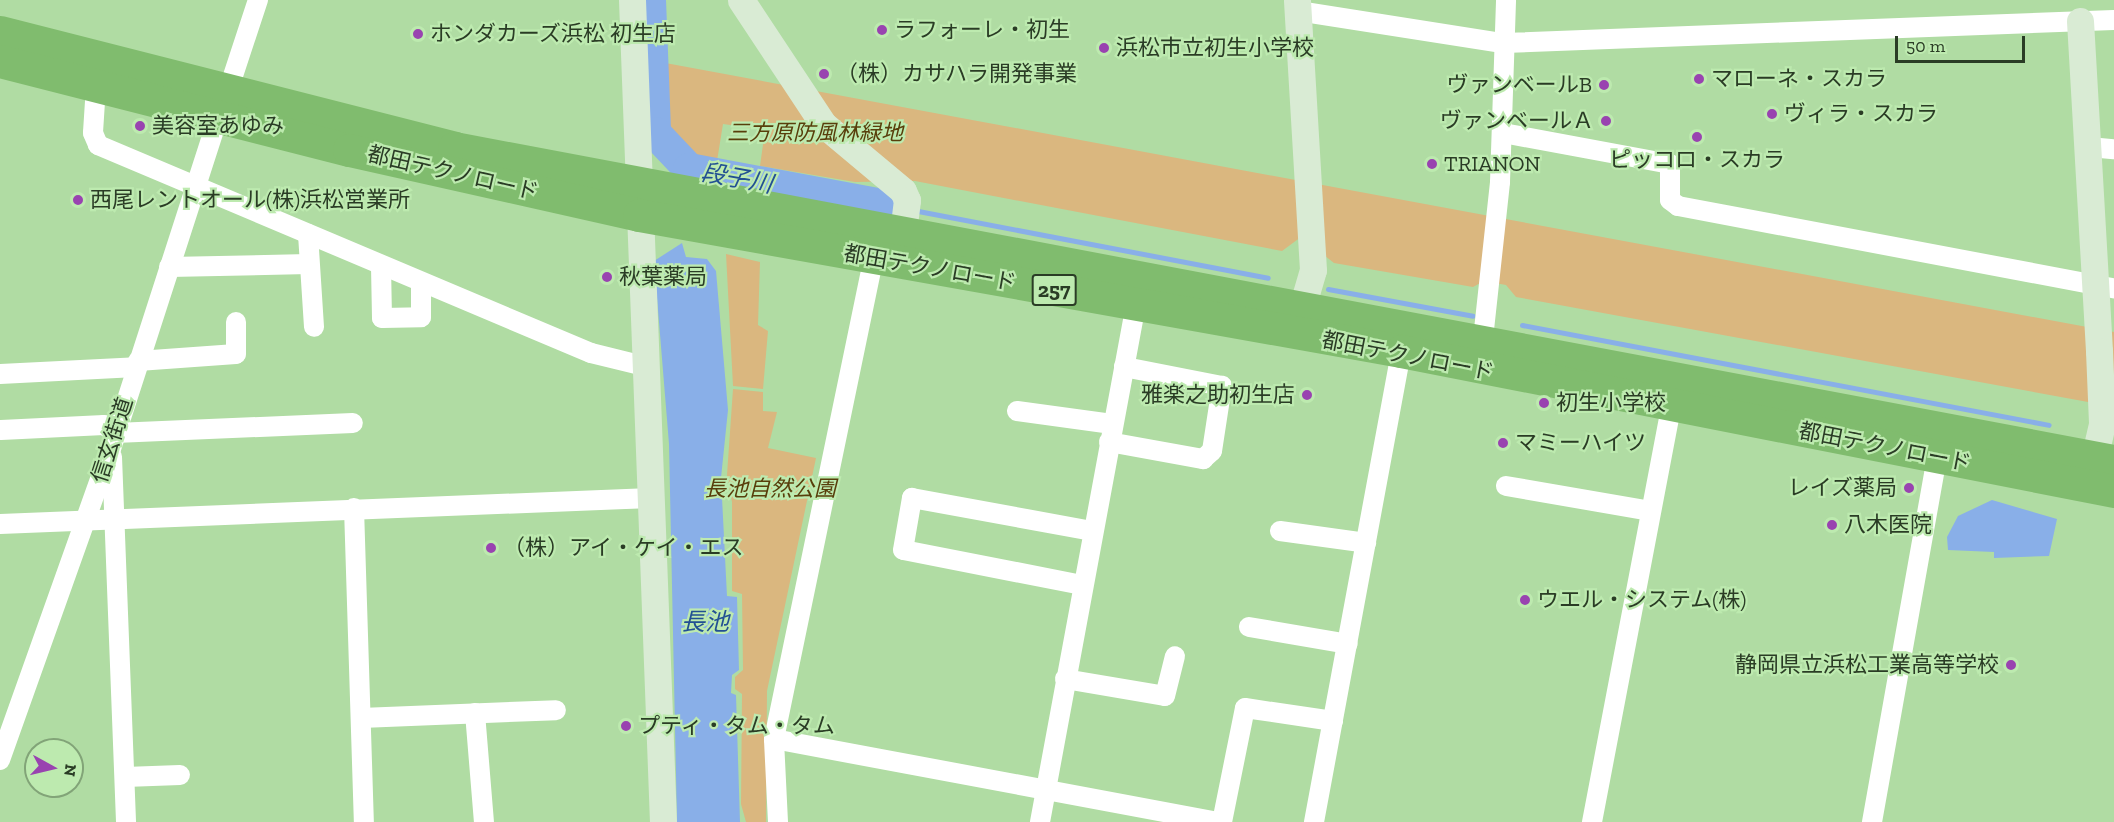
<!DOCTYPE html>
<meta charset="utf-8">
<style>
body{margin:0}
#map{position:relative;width:2114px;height:822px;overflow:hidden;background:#b0dca3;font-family:"Zilla Slab","Noto Sans JP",serif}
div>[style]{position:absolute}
.green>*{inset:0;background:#dab77f}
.water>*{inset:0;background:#89afe8}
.stream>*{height:5px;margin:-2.5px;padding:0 2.5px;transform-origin:2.5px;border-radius:2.5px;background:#89afe8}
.river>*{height:32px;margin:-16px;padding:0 16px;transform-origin:16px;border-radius:16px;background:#89afe8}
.street>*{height:20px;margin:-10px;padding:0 10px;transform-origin:10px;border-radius:10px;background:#fff}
.secondary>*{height:27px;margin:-13.5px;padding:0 13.5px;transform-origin:13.5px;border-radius:13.5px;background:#d9ebd4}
.highway>*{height:33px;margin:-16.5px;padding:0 16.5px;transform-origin:16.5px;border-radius:16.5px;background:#80bc6e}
.dots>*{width:16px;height:16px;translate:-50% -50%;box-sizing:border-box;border:3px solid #bdeaaf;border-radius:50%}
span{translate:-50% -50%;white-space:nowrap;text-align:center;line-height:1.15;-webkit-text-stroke:4.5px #bdeaaf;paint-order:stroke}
.shield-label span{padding:2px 4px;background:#bdeaaf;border:2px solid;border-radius:4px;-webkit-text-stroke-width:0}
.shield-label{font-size:21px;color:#2a3c25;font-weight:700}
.poi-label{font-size:22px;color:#2a3c25}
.left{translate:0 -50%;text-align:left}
.right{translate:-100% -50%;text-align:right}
.park-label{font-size:22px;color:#583e0b;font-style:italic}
.street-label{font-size:22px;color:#2a3c25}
.water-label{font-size:24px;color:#225093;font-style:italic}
.north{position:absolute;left:24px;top:738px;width:60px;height:60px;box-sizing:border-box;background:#bdeaaf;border:2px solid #82a478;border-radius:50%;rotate:98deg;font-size:16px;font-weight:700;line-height:24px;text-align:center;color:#2a3c25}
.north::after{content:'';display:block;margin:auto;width:21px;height:27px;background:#9943b0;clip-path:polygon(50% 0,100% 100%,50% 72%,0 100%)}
.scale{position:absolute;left:1895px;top:36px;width:130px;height:27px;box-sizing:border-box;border:3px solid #2a3c25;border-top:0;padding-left:8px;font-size:18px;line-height:21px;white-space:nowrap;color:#2a3c25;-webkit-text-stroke:4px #bdeaaf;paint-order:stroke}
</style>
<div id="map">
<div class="green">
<div style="clip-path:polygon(660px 62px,2114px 332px,2114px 412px,2110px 406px,1516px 297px,1506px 285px,1484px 281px,1473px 287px,1334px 263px,1301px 237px,1282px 251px,915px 181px,855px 182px,760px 166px,765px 130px,723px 124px,717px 161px,692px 157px,663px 129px)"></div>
<div style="clip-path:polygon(726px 254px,760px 262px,758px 325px,768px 331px,763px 389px,733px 386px)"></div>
<div style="clip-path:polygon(733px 389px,763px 392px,763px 411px,777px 412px,768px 448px,816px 458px,767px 691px,766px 822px,746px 822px,741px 804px,742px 694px,735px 689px,735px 677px,743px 670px,742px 594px,732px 591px,732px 502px,727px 475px)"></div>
</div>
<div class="water">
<div style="clip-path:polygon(682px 243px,686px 257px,707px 259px,716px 271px,728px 410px,721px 478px,727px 596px,737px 597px,739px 670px,732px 675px,731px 693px,736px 695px,740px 822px,677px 822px,669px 444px,654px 261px)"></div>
<div style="clip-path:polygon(1992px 500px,2057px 519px,2049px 556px,1994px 558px,1994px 552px,1948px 550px,1947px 537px,1958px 516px)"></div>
</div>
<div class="stream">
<div style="left:918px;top:211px;width:356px;rotate:10.8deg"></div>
<div style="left:1328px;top:289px;width:147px;rotate:10.5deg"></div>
<div style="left:1522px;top:325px;width:536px;rotate:10.74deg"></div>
</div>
<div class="river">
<div style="left:650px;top:0;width:133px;rotate:87.8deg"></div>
<div style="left:655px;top:133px;width:50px;rotate:46.6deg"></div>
<div style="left:689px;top:169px;width:208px;rotate:10.5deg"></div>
</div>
<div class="street">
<div style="left:1298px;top:11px;width:207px;rotate:8.9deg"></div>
<div style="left:1503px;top:43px;width:611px;rotate:-2.16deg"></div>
<div style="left:96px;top:86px;width:47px;rotate:93.7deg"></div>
<div style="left:93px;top:133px;width:13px;rotate:67deg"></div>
<div style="left:98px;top:145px;width:535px;rotate:22.88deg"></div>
<div style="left:591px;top:353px;width:55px;rotate:13.8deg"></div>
<div style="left:228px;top:91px;width:96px;rotate:-71.8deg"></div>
<div style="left:1503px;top:133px;width:170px;rotate:10.5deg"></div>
<div style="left:1670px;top:164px;width:36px;rotate:90deg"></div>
<div style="left:1670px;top:200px;width:10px;rotate:37deg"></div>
<div style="left:1678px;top:206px;width:444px;rotate:10.7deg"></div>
<div style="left:2089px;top:147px;width:25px;rotate:5deg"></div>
<div style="left:308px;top:234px;width:93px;rotate:86.3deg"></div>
<div style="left:381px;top:266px;width:52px;rotate:88.9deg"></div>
<div style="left:382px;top:318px;width:39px;rotate:-1deg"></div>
<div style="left:421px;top:317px;width:35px;rotate:-90deg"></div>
<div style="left:169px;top:267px;width:140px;rotate:-1.2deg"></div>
<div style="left:1483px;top:339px;width:158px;rotate:-83.8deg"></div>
<div style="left:1500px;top:182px;width:182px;rotate:-88.1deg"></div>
<div style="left:138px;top:361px;width:98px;rotate:-4.1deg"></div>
<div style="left:236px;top:354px;width:32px;rotate:-90deg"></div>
<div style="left:0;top:374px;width:136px;rotate:-2.9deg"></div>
<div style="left:1017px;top:411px;width:96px;rotate:7.8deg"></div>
<div style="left:1px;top:430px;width:103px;rotate:-2.8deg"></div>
<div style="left:104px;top:425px;width:14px;rotate:36deg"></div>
<div style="left:115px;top:433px;width:238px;rotate:-2.4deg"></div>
<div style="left:1109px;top:442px;width:96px;rotate:10.3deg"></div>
<div style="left:1203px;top:459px;width:12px;rotate:-42deg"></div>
<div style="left:1212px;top:451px;width:66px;rotate:-81.3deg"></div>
<div style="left:1222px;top:386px;width:100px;rotate:-169deg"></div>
<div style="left:112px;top:457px;width:365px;rotate:87.8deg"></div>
<div style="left:1506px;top:486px;width:146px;rotate:9.8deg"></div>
<div style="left:354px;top:508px;width:314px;rotate:88.2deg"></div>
<div style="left:0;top:524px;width:652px;rotate:-2.29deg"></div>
<div style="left:1280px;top:531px;width:87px;rotate:7.9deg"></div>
<div style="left:1082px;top:585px;width:182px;rotate:-168.9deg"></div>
<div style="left:903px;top:550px;width:53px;rotate:-80.2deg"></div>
<div style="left:912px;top:498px;width:183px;rotate:10.4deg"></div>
<div style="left:1249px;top:627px;width:100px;rotate:9.7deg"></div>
<div style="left:1065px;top:679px;width:101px;rotate:9.6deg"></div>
<div style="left:1165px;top:696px;width:41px;rotate:-76deg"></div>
<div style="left:475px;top:713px;width:109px;rotate:85.3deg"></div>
<div style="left:361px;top:718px;width:195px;rotate:-2.3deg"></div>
<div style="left:774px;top:739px;width:491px;rotate:-78.3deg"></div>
<div style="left:0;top:760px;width:330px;rotate:-70.4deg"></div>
<div style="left:111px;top:449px;width:349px;rotate:-72.1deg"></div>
<div style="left:125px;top:777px;width:55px;rotate:-2.1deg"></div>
<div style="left:778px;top:822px;width:83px;rotate:-92.8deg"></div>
<div style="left:774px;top:739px;width:452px;rotate:10.6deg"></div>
<div style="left:1040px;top:822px;width:527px;rotate:-79.5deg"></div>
<div style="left:1222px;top:822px;width:116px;rotate:-78.6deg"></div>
<div style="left:1245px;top:708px;width:89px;rotate:8.4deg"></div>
<div style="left:1314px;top:822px;width:479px;rotate:-79.5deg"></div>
<div style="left:1592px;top:822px;width:423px;rotate:-79.2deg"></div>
<div style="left:1872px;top:822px;width:371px;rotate:-79.9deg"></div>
</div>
<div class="secondary">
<div style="left:632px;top:0;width:823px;rotate:87.84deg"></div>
<div style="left:741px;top:0;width:149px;rotate:56.5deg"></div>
<div style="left:823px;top:124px;width:104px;rotate:39.9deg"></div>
<div style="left:903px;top:191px;width:10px;rotate:66deg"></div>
<div style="left:907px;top:200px;width:34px;rotate:97deg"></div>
<div style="left:2080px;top:21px;width:331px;rotate:86.7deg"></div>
<div style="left:2099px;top:351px;width:73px;rotate:87.6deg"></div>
<div style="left:2102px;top:424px;width:35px;rotate:103deg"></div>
<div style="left:1296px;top:328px;width:60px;rotate:-73.7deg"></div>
<div style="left:1313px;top:270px;width:270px;rotate:-93.4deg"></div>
</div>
<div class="highway">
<div style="left:0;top:32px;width:469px;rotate:14.3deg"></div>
<div style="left:454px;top:148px;width:1689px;rotate:10.68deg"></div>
<div style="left:0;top:61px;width:360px;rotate:14.3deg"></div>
<div style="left:349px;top:150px;width:297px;rotate:12.6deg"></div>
<div style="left:639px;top:215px;width:774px;rotate:10.12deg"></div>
<div style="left:1401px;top:351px;width:727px;rotate:11.11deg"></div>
</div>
<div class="dots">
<div style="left:882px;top:30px;background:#9943b0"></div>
<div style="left:418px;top:34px;background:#9943b0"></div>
<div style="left:1104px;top:48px;background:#9943b0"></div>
<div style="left:824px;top:74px;background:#9943b0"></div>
<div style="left:1699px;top:79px;background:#9943b0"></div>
<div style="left:1604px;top:85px;background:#9943b0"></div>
<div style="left:1772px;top:114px;background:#9943b0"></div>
<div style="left:1606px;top:121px;background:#9943b0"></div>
<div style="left:140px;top:126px;background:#9943b0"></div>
<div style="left:1697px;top:137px;background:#9943b0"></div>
<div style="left:1432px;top:164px;background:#9943b0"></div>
<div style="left:78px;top:200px;background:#9943b0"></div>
<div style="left:607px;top:277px;background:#9943b0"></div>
<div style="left:1307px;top:395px;background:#9943b0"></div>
<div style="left:1544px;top:403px;background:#9943b0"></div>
<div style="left:1503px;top:443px;background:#9943b0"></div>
<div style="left:1909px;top:488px;background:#9943b0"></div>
<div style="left:1832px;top:525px;background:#9943b0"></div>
<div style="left:491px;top:548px;background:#9943b0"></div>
<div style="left:1525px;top:600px;background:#9943b0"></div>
<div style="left:2011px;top:665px;background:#9943b0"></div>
<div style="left:626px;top:726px;background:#9943b0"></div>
</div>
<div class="shield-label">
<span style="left:1054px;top:290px">257</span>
</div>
<div class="poi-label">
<span class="left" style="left:894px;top:30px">ラフォーレ・初生</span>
<span class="left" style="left:430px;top:34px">ホンダカーズ浜松 初生店</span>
<span class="left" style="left:1116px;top:48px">浜松市立初生小学校</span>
<span class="left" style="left:836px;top:74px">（株）カサハラ開発事業</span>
<span class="left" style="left:1711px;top:79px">マローネ・スカラ</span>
<span class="right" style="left:1592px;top:85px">ヴァンベールB</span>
<span class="left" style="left:1784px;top:114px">ヴィラ・スカラ</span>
<span class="right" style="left:1594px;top:121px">ヴァンベールＡ</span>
<span class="left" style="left:152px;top:126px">美容室あゆみ</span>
<span style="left:1697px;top:160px">ピッコロ・スカラ</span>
<span class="left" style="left:1444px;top:164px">TRIANON</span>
<span class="left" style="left:90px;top:200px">西尾レントオール(株)浜松営業所</span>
<span class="left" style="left:619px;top:277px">秋葉薬局</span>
<span class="right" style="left:1295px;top:395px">雅楽之助初生店</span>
<span class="left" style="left:1556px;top:403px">初生小学校</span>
<span class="left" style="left:1515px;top:443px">マミーハイツ</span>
<span class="right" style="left:1897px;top:488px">レイズ薬局</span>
<span class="left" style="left:1844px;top:525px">八木医院</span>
<span class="left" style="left:503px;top:548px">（株）アイ・ケイ・エス</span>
<span class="left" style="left:1537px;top:600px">ウエル・システム(株)</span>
<span class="right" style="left:1999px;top:665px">静岡県立浜松工業高等学校</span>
<span class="left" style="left:638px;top:726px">プティ・タム・タム</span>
</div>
<div class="park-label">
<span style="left:815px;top:133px">三方原防風林緑地</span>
<span style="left:770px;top:489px">長池自然公園</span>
</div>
<div class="street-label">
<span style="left:453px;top:173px;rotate:13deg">都田テクノロード</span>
<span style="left:930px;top:268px;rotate:10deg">都田テクノロード</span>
<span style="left:1408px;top:356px;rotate:11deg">都田テクノロード</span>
<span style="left:112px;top:440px;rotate:-72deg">信玄街道</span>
<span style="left:1885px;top:447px;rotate:11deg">都田テクノロード</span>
</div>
<div class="water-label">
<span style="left:737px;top:178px;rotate:10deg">段子川</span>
<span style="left:705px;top:622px">長池</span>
</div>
<div class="north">N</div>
<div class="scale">50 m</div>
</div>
